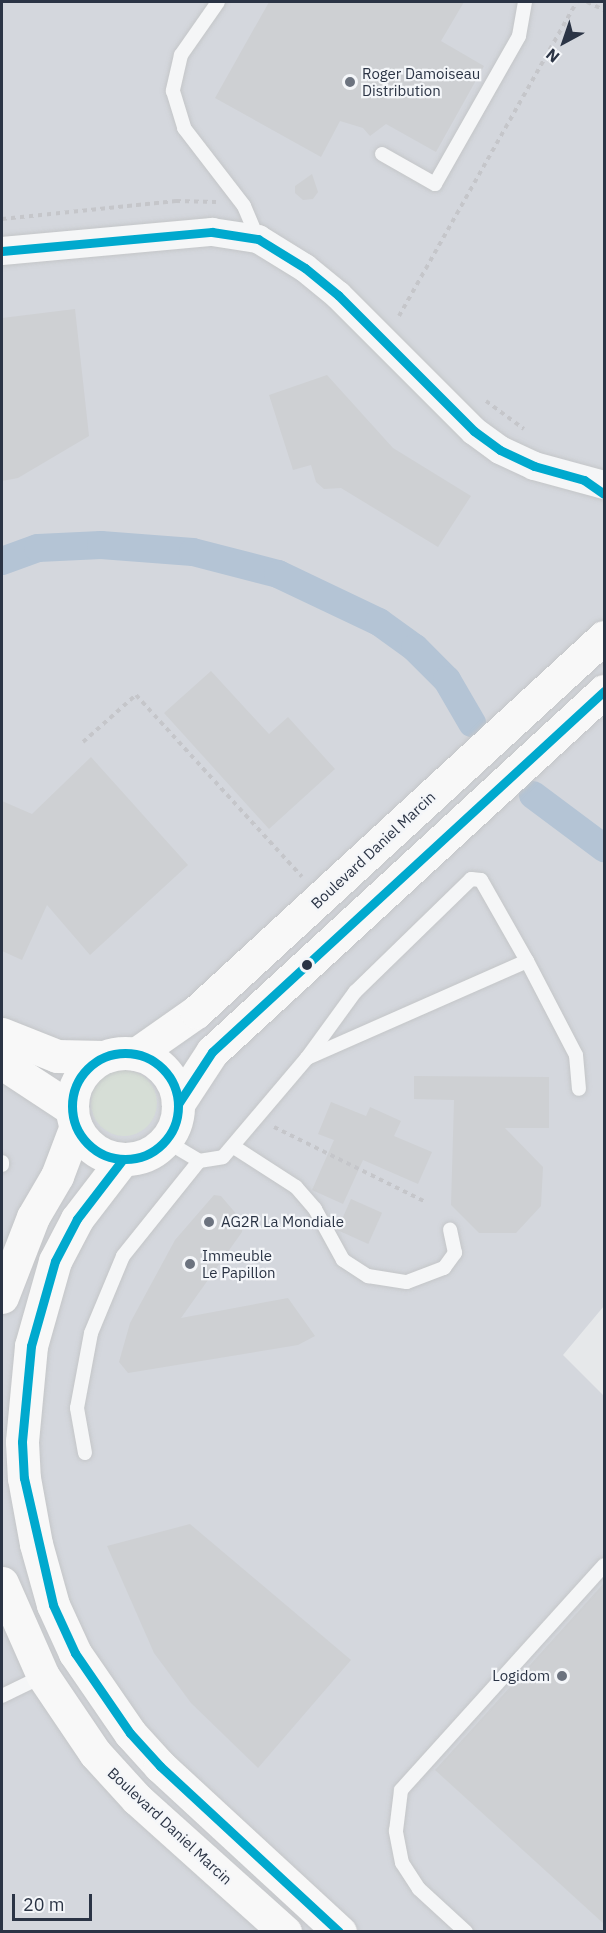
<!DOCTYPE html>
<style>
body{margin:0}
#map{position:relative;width:606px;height:1933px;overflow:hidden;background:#e6e8ea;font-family:"IBM Plex Sans",sans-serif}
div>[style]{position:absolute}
.built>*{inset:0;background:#d4d7dd}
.green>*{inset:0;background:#d6ded6}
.round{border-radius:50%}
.canal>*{height:28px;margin:-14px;padding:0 14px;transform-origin:14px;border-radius:14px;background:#b4c4d5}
.building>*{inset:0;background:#ced0d3;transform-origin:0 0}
.path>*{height:4px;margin-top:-2px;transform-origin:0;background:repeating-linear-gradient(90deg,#c5c6ca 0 4.5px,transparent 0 9px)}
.roads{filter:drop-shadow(0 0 2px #c4c6c8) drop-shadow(0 0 2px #c4c6c8)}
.service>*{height:14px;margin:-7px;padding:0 7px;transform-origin:7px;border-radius:7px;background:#f5f6f7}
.minor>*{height:28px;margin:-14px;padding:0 14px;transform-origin:14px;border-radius:14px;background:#f5f6f7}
.secondary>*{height:33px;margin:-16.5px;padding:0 16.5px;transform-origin:16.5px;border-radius:16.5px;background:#f8f8f8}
.secondary>.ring{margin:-16.5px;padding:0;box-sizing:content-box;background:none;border:33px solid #f8f8f8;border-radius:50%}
.trunk>*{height:33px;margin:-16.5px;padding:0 16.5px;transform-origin:16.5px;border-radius:16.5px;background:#f8f8f8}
.bus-1>*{height:9px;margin:-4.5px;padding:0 4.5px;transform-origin:4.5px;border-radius:4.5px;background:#00a9ce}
.bus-1>.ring{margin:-4.5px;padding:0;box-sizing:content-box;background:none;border:9px solid #00a9ce;border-radius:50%}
.dots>*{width:16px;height:16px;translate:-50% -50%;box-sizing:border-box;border:3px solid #f4f6f9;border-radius:50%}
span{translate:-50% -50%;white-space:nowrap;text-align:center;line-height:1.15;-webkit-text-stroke:4.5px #f4f6f9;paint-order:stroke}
.poi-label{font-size:15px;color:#2b3445}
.left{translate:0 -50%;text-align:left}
.right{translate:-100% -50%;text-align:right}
.street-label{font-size:15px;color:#2b3445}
.frame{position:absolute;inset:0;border:3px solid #2b3445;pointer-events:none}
.north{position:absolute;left:534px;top:12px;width:60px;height:60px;-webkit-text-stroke:4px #f4f6f9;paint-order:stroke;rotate:220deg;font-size:16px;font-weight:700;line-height:24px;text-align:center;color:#2b3445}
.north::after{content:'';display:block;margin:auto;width:21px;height:27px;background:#2b3445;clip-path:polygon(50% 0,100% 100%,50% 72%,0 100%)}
.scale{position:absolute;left:12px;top:1894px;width:80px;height:27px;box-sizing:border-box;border:3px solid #2b3445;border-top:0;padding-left:8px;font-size:18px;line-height:21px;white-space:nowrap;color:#2b3445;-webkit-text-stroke:4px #f4f6f9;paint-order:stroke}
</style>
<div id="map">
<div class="built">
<div style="clip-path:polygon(2px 2px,604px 2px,604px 1306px,563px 1355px,604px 1396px,604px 1931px,2px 1932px)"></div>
</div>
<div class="green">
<div class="round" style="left:91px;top:1070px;width:66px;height:66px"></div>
</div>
<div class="canal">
<div style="left:2px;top:561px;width:38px;rotate:-20deg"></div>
<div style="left:38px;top:548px;width:63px;rotate:-2.7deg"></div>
<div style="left:101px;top:545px;width:92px;rotate:4.4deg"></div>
<div style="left:193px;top:552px;width:88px;rotate:14.5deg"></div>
<div style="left:278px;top:574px;width:112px;rotate:25.4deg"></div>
<div style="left:379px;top:622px;width:44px;rotate:35.8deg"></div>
<div style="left:415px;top:648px;width:45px;rotate:45deg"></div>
<div style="left:447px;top:680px;width:50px;rotate:59.8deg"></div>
<div style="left:533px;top:795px;width:89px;rotate:36.7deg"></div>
</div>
<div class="building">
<div style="clip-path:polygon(269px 2px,464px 2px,441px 41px,484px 66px,436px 152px,386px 124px,370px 136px,363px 128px,340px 121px,321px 157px,215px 98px)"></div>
<div style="clip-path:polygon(312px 174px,318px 192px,313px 199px,303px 200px,295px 193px,295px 186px)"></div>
<div style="clip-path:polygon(75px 309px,89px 436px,18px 478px,2px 481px,2px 318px)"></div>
<div style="clip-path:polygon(327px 375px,393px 448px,471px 496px,438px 547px,341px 488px,324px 489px,316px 482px,311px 465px,293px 470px,269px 395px)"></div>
<div style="clip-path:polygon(211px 671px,269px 734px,288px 717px,335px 769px,269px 829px,164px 713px)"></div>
<div style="clip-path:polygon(91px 757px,188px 865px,90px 955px,47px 905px,22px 960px,2px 951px,2px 801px,32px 814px)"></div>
<div style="clip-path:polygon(414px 1076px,549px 1077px,549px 1128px,505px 1128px,543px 1167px,541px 1206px,516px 1233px,479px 1233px,451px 1205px,454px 1100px,414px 1099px)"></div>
<div style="clip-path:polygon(331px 1102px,366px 1116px,370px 1107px,401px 1121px,394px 1136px,432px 1152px,418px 1184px,363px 1160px,343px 1204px,312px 1190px,334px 1140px,318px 1134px)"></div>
<div style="clip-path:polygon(214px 1195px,221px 1196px,238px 1216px,243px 1224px,242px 1232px,181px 1318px,288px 1298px,315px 1336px,298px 1345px,128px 1373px,119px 1362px,130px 1323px,175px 1240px)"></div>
<div style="left:351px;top:1199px;width:34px;height:34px;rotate:24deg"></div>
<div style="clip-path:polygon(190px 1524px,351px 1660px,258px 1768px,191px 1703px,154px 1653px,107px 1546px)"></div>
<div style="clip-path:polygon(604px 1583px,604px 1924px,435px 1770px)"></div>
</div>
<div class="path">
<div style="left:587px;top:2px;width:19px;rotate:25deg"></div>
<div style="left:2px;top:219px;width:175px;rotate:-5.9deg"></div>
<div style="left:176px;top:201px;width:40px;rotate:1.4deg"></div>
<div style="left:399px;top:316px;width:361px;rotate:-60.5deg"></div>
<div style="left:486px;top:401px;width:47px;rotate:36.4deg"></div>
<div style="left:83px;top:742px;width:71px;rotate:-41.6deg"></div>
<div style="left:136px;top:695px;width:246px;rotate:47.6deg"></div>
<div style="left:274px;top:1127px;width:167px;rotate:26.3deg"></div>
</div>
<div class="roads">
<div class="service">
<div style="left:218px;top:2px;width:65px;rotate:124.9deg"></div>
<div style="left:181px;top:55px;width:37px;rotate:103deg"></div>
<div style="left:173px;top:91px;width:39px;rotate:73deg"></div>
<div style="left:184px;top:128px;width:98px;rotate:52.4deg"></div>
<div style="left:244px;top:206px;width:36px;rotate:67deg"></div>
<div style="left:382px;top:154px;width:61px;rotate:29.5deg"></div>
<div style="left:435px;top:184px;width:170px;rotate:-60.4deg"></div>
<div style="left:519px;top:36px;width:35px;rotate:-80deg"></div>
<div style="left:527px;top:961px;width:106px;rotate:62.5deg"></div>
<div style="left:576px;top:1055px;width:34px;rotate:85deg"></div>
<div style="left:166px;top:1141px;width:39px;rotate:31deg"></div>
<div style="left:199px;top:1161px;width:24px;rotate:-9deg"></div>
<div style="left:223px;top:1157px;width:130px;rotate:-49.7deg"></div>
<div style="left:307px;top:1058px;width:82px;rotate:-54deg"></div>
<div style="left:355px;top:992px;width:162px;rotate:-44.2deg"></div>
<div style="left:471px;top:879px;width:10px;rotate:6deg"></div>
<div style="left:481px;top:880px;width:93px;rotate:60.4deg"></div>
<div style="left:527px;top:961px;width:240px;rotate:156.2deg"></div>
<div style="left:234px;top:1147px;width:74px;rotate:32.8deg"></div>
<div style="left:296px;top:1187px;width:29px;rotate:49deg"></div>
<div style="left:315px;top:1209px;width:58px;rotate:61.2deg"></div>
<div style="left:343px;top:1260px;width:30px;rotate:33deg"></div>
<div style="left:368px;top:1276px;width:39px;rotate:9deg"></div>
<div style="left:407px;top:1282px;width:40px;rotate:-21deg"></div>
<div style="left:444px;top:1268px;width:19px;rotate:-54deg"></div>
<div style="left:455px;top:1253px;width:24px;rotate:-102deg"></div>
<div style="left:2px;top:1162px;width:3px;rotate:90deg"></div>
<div style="left:85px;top:1453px;width:46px;rotate:-100.1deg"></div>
<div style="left:77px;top:1408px;width:76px;rotate:-79.4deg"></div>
<div style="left:91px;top:1333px;width:83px;rotate:-67.4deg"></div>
<div style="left:123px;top:1256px;width:122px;rotate:-51.3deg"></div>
<div style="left:2px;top:1696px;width:46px;rotate:-26deg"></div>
<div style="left:466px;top:1932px;width:64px;rotate:-137.5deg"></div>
<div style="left:419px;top:1889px;width:31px;rotate:-123deg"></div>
<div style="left:402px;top:1863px;width:33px;rotate:-101deg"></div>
<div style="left:396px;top:1831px;width:41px;rotate:-83deg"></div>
<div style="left:401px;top:1790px;width:303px;rotate:-47.9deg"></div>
</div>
<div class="minor">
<div style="left:2px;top:251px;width:211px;rotate:-5.2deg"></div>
<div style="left:212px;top:232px;width:47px;rotate:8.7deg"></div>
<div style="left:258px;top:239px;width:55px;rotate:31.7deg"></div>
<div style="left:305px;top:268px;width:43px;rotate:39.3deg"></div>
<div style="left:338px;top:295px;width:192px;rotate:45deg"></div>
<div style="left:474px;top:431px;width:32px;rotate:36deg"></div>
<div style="left:500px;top:450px;width:38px;rotate:25deg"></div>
<div style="left:534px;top:466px;width:73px;rotate:15.2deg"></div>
</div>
<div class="secondary">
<div class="ring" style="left:72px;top:1053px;width:73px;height:73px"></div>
<div style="left:136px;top:1054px;width:73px;rotate:-35deg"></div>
<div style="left:196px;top:1012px;width:554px;rotate:-42.59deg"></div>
<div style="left:178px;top:1104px;width:62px;rotate:-56.8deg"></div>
<div style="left:212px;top:1052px;width:533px;rotate:-42.64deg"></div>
<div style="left:123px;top:1159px;width:76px;rotate:127.5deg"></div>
<div style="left:77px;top:1219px;width:47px;rotate:117.6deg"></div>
<div style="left:55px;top:1261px;width:88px;rotate:105.8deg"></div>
<div style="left:31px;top:1346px;width:96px;rotate:95.4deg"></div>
<div style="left:22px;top:1442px;width:36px;rotate:87deg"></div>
<div style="left:24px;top:1478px;width:67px;rotate:79.7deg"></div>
<div style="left:36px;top:1544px;width:63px;rotate:74.4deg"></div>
<div style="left:53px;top:1605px;width:53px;rotate:65.4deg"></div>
<div style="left:75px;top:1653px;width:97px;rotate:55.5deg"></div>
<div style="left:130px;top:1733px;width:45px;rotate:47.7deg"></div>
<div style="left:160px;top:1766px;width:245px;rotate:42.7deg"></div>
<div style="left:2px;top:1297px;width:86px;rotate:-68.8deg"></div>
<div style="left:33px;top:1217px;width:48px;rotate:-59.7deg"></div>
<div style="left:57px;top:1176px;width:53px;rotate:-69.2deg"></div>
<div style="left:2px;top:1583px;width:102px;rotate:66.2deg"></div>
<div style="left:43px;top:1676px;width:93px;rotate:56deg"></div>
<div style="left:95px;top:1753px;width:62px;rotate:47.6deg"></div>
<div style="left:137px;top:1799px;width:199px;rotate:41.9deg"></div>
</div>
<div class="trunk">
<div style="left:2px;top:1034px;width:59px;rotate:21.8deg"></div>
<div style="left:57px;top:1056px;width:47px;rotate:1.2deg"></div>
<div style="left:2px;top:1063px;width:84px;rotate:33.3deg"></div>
</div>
</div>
<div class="bus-1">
<div style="left:2px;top:251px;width:211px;rotate:-5.2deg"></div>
<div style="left:212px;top:232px;width:47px;rotate:8.7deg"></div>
<div style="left:258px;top:239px;width:55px;rotate:31.7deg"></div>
<div style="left:305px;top:268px;width:43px;rotate:39.3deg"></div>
<div style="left:338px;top:295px;width:192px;rotate:45deg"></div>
<div style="left:474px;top:431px;width:32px;rotate:36deg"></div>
<div style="left:500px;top:450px;width:38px;rotate:25deg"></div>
<div style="left:534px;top:466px;width:52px;rotate:15.6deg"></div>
<div style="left:584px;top:480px;width:24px;rotate:35deg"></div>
<div class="ring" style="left:72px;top:1053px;width:97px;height:97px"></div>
<div style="left:178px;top:1104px;width:62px;rotate:-56.8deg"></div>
<div style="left:212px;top:1052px;width:533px;rotate:-42.64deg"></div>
<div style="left:123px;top:1159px;width:76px;rotate:127.5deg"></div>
<div style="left:77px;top:1219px;width:47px;rotate:117.6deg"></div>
<div style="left:55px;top:1261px;width:88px;rotate:105.8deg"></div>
<div style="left:31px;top:1346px;width:96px;rotate:95.4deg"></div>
<div style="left:22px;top:1442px;width:36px;rotate:87deg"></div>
<div style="left:24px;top:1478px;width:130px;rotate:77.1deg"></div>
<div style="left:53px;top:1605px;width:53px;rotate:65.4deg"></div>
<div style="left:75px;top:1653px;width:97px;rotate:55.5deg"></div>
<div style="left:130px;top:1733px;width:45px;rotate:47.7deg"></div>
<div style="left:160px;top:1766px;width:244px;rotate:42.8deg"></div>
</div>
<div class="dots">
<div style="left:350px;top:82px;background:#6c737f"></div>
<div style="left:307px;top:965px;background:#2b3445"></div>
<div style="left:209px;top:1222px;background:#6c737f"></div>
<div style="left:190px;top:1264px;background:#6c737f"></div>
<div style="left:562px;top:1676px;background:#6c737f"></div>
</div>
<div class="poi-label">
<span class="left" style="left:362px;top:82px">Roger Damoiseau<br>Distribution</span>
<span class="left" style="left:221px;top:1222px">AG2R La Mondiale</span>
<span class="left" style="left:202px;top:1264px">Immeuble<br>Le Papillon</span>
<span class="right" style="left:550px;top:1676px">Logidom</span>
</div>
<div class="street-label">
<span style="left:373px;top:850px;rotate:-43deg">Boulevard Daniel Marcin</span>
<span style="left:170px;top:1826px;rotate:43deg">Boulevard Daniel Marcin</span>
</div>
<div class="frame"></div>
<div class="north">N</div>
<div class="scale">20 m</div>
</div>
